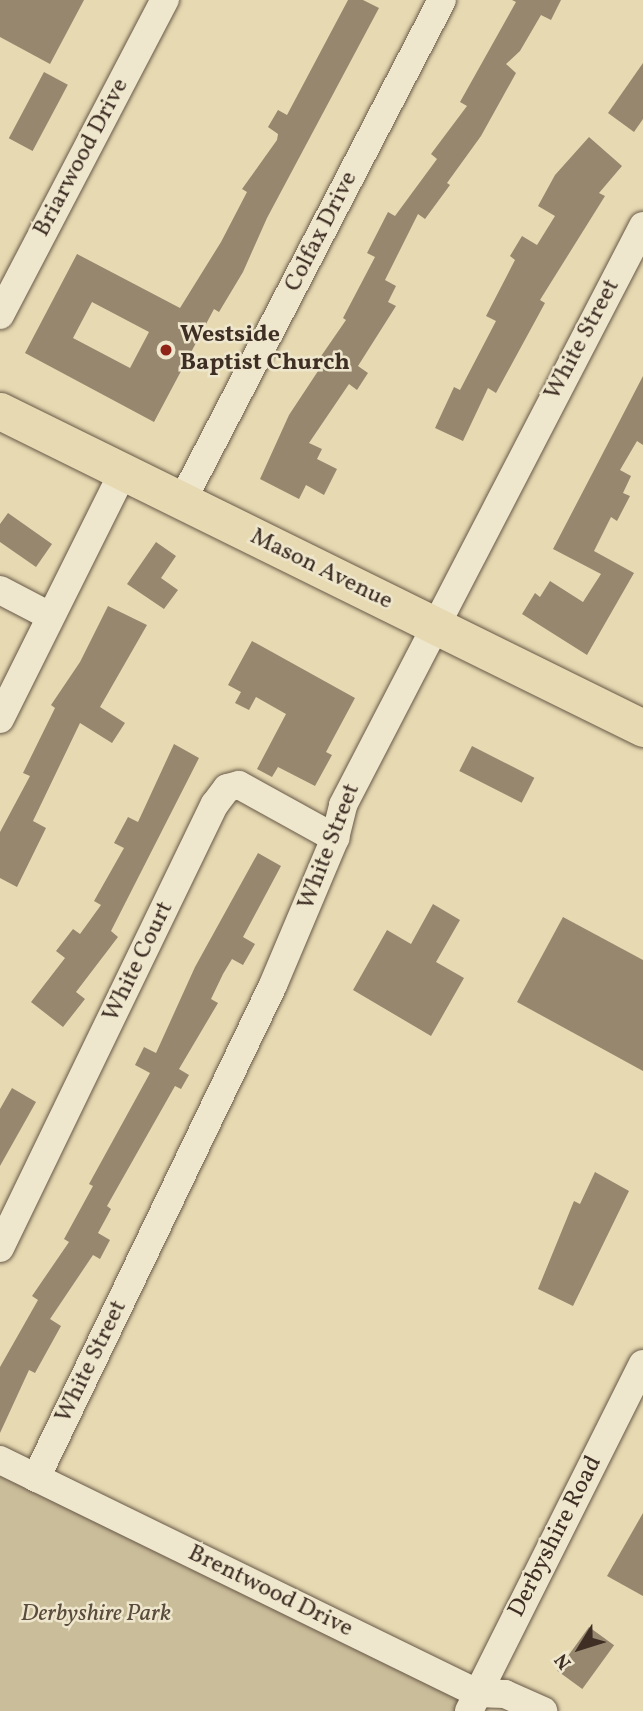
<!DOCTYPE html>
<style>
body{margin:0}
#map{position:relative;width:643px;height:1711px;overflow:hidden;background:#e7dab2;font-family:Vollkorn,serif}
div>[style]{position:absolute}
.green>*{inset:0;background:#cabd9a}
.building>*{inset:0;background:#96876e;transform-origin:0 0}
.roads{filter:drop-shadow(0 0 2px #685948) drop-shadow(0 0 2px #685948)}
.minor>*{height:28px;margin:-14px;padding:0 14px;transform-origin:14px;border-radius:14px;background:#efe7cd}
.major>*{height:37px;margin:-18.5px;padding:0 18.5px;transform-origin:18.5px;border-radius:18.5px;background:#e7dab2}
.dots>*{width:19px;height:19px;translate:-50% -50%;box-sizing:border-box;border:4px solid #efe7cd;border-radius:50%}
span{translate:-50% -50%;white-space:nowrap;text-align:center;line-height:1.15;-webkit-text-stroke:5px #efe7cd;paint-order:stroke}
.street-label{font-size:24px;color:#3e2e24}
.poi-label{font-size:24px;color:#3e2e24;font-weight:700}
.left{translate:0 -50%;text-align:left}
.park-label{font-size:24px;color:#5a4b3c;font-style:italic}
.north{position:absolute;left:545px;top:1613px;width:70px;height:70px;-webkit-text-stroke:5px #efe7cd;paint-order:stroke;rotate:232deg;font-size:19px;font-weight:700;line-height:28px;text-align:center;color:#3e2e24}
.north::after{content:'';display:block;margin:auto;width:24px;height:32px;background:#3e2e24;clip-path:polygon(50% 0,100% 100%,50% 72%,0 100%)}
</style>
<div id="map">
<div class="green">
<div style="clip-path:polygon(0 1460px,477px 1693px,469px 1711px,0 1711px)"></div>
</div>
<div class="building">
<div style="clip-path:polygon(0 0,84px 0,50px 64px,0 37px)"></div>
<div style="clip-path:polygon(evenodd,348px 0,363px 0,379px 8px,267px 218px,243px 272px,219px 312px,214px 309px,154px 422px,25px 353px,77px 254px,180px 308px,221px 242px,247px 192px,242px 189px,277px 140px,278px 134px,268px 127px,278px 110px,287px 115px,348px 0,92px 302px,149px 332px,130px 368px,73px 338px,92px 302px)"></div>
<div style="clip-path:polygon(512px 0,561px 0,551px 20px,541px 15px,520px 51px,506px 64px,516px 73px,481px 136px,447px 183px,450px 185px,425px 219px,418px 214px,385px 280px,396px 286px,388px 302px,396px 306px,358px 366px,368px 373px,357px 390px,349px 384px,309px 443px,322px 449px,317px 459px,337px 469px,324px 495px,306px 485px,299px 499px,260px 479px,289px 415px,322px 365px,317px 362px,346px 320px,343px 318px,375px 257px,367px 253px,388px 212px,395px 216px,437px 159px,431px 154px,467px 106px,460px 102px,516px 2px)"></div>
<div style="clip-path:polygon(643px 63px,643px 119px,634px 132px,608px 113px)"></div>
<div style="left:44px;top:72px;width:27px;height:75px;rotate:28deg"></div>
<div style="clip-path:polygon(589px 137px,622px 166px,599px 193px,605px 196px,540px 300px,545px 303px,496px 393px,488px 388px,463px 441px,435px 428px,454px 387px,460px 390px,496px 321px,486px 316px,515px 260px,510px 256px,522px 236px,537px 245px,555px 216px,538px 206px,555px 175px)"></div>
<div style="clip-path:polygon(643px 376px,643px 445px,637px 441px,620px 470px,631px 476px,623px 493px,630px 496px,617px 521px,611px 517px,594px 551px,634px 573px,587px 655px,522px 614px,535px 593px,540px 597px,550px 581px,583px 602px,601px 574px,553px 549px)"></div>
<div style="clip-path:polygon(8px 513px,52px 544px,36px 567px,0 542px,0 524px)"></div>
<div style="clip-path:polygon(156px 542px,176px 556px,161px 578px,178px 590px,164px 609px,127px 584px)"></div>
<div style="clip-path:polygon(108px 606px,147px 625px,100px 707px,125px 723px,112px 743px,80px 723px,33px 821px,46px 828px,17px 887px,0 878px,0 832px,30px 776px,23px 773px,55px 708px,51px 705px,80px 662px)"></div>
<div style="clip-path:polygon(252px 641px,355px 698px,326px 752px,332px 755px,315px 786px,278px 767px,272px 777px,257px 769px,286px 714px,256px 697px,249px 710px,235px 703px,241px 692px,228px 685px)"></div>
<div style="clip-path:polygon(174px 744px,199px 758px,111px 931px,118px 937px,76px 992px,85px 999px,63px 1027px,31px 1002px,65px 958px,56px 951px,73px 929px,80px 934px,101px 905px,94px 901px,124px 848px,114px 843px,128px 817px,138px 822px)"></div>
<div style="left:472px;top:746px;width:70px;height:28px;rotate:27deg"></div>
<div style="clip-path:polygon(258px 853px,281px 866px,243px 937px,255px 944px,243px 965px,232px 959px,223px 974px,211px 999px,218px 1003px,179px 1069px,189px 1075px,181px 1089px,175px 1086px,107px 1206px,111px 1209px,98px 1233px,110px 1240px,100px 1259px,93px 1255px,50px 1319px,61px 1326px,35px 1373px,29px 1370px,0 1433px,0 1367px,38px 1300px,32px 1296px,69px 1242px,64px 1239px,93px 1186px,89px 1184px,150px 1073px,135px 1065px,144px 1047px,156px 1053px,195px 967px)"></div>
<div style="clip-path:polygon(433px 904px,460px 920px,436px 962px,464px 978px,431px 1036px,353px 990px,387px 930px,411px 944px)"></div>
<div style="clip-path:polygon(563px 917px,643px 960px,643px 1071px,517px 1002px)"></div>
<div style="clip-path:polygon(12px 1088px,36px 1102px,0 1166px,0 1109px)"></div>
<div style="clip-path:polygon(595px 1172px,629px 1191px,573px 1306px,538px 1289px,574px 1201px,580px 1204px)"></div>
<div style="clip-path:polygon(643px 1513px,643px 1596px,607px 1576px)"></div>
<div style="left:589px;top:1627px;width:31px;height:54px;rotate:36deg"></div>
</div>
<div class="roads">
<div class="minor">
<div style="left:0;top:315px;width:356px;rotate:-62.4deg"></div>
<div style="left:182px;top:501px;width:564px;rotate:-62.57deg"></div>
<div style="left:0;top:590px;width:56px;rotate:27.5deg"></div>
<div style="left:0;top:719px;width:276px;rotate:-63.5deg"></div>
<div style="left:0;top:1248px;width:493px;rotate:-64.2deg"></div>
<div style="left:215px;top:804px;width:20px;rotate:-53deg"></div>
<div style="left:227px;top:788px;width:12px;rotate:-14deg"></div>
<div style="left:239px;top:785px;width:110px;rotate:28.9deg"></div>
<div style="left:0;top:1460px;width:531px;rotate:26.03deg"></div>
<div style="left:477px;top:1693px;width:28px;rotate:2deg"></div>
<div style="left:505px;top:1694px;width:42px;rotate:24.1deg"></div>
<div style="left:36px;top:1478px;width:547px;rotate:-64.32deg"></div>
<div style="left:273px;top:985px;width:160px;rotate:-67.1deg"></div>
<div style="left:335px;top:838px;width:34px;rotate:-76deg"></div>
<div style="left:343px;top:805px;width:652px;rotate:-62.61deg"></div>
<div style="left:469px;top:1711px;width:388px;rotate:-63.4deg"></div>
</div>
<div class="major">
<div style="left:0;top:411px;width:717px;rotate:26.24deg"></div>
</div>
</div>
<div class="dots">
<div style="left:166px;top:350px;background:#8f2418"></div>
</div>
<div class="street-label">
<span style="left:82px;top:158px;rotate:-62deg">Briarwood Drive</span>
<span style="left:322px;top:232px;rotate:-63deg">Colfax Drive</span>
<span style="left:583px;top:340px;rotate:-62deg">White Street</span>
<span style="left:321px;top:570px;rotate:26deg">Mason Avenue</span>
<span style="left:330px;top:847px;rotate:-69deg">White Street</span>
<span style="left:139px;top:962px;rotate:-64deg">White Court</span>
<span style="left:92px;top:1362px;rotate:-64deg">White Street</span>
<span style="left:556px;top:1537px;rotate:-63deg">Derbyshire Road</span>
<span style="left:270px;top:1592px;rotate:26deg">Brentwood Drive</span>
</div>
<div class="poi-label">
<span class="left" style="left:180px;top:350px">Westside<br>Baptist Church</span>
</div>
<div class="park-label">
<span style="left:96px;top:1615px">Derbyshire Park</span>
</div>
<div class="north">N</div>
</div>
